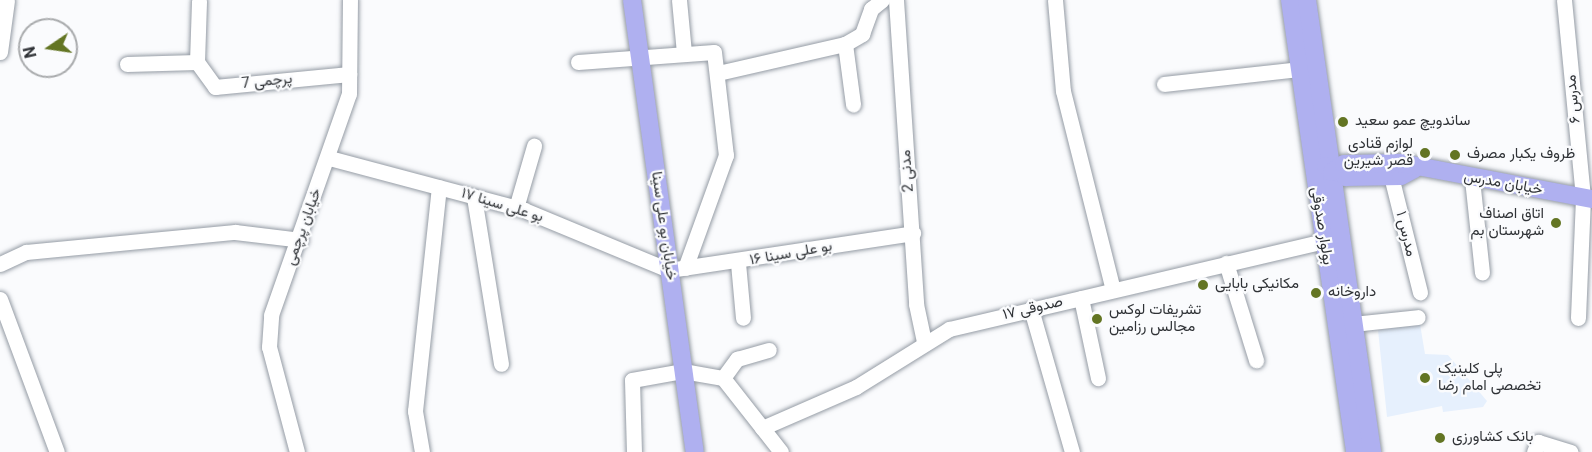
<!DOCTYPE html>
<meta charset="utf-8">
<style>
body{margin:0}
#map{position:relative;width:1592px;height:452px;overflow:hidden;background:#fafbfd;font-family:Georgia,Vazirmatn,serif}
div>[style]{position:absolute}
.built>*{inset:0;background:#e6f0fd}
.roads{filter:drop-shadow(0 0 2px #959ca5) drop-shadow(0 0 2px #959ca5)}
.minor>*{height:15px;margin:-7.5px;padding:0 7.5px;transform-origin:7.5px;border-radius:7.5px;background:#fff}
.major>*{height:18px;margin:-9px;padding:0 9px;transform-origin:9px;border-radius:9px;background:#afb0f0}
.dots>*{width:16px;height:16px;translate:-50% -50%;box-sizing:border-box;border:3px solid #fafbfd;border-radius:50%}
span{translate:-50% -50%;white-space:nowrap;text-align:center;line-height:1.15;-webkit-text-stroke:4.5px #fafbfd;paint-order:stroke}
.street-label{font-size:15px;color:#2f3236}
.poi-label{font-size:15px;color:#2f3236}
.left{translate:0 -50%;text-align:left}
.right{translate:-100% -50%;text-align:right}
.north{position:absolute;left:18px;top:18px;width:60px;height:60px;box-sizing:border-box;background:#fafbfd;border:2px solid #a9abad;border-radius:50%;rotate:257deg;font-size:16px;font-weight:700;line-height:24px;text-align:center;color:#2f3236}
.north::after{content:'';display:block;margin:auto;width:21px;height:27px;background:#637523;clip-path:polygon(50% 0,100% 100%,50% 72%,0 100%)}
</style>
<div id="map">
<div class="built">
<div style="clip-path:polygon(1420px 324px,1425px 354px,1448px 355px,1487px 401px,1483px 407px,1443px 412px,1442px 406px,1387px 417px,1378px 330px)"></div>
</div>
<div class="roads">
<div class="minor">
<div style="left:679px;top:0;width:53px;rotate:84.6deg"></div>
<div style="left:896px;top:0;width:305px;rotate:86.2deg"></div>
<div style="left:916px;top:304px;width:39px;rotate:78deg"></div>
<div style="left:1055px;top:0;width:91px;rotate:85deg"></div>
<div style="left:1063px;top:91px;width:205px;rotate:75.9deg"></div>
<div style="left:1564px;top:0;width:199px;rotate:84.5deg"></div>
<div style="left:1583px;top:198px;width:120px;rotate:92.4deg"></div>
<div style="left:845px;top:44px;width:61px;rotate:82.4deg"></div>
<div style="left:0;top:52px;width:52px;rotate:-82.3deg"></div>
<div style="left:197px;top:62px;width:31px;rotate:54deg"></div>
<div style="left:215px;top:87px;width:135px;rotate:-5.5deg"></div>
<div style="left:197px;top:62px;width:61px;rotate:-88.1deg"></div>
<div style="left:578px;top:62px;width:136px;rotate:-4.2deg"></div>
<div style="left:714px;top:52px;width:104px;rotate:83.4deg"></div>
<div style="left:726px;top:155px;width:120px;rotate:109.9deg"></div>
<div style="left:127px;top:64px;width:70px;rotate:-1.6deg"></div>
<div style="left:718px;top:73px;width:130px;rotate:-12.9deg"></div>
<div style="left:845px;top:44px;width:20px;rotate:-30deg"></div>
<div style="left:862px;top:34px;width:27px;rotate:-70deg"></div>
<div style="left:871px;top:9px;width:14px;rotate:-39deg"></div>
<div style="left:1164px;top:84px;width:137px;rotate:-6.3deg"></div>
<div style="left:329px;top:158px;width:202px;rotate:14.9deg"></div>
<div style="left:524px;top:210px;width:157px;rotate:22.5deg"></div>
<div style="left:669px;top:270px;width:247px;rotate:-8.6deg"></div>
<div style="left:1391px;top:176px;width:120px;rotate:76deg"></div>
<div style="left:1472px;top:179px;width:94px;rotate:83.9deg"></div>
<div style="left:474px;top:197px;width:169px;rotate:80.8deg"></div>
<div style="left:516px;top:208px;width:65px;rotate:-73.8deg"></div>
<div style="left:738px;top:263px;width:55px;rotate:84.8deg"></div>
<div style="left:1226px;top:263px;width:102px;rotate:72.8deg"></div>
<div style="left:0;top:264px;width:29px;rotate:-25deg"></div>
<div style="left:26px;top:252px;width:210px;rotate:-5.5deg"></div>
<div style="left:235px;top:232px;width:66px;rotate:6.9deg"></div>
<div style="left:1081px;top:298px;width:82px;rotate:78deg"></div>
<div style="left:0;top:299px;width:163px;rotate:69.6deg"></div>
<div style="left:1031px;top:309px;width:149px;rotate:74deg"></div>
<div style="left:1353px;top:324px;width:65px;rotate:-6.1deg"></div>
<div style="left:723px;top:378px;width:24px;rotate:-54deg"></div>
<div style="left:737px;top:359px;width:33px;rotate:-16deg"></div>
<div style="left:762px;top:428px;width:103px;rotate:-23.6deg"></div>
<div style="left:856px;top:387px;width:110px;rotate:-31.9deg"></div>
<div style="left:949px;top:329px;width:386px;rotate:-13.2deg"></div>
<div style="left:297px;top:452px;width:109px;rotate:-104.9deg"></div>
<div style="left:269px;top:347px;width:32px;rotate:-86deg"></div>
<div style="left:271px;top:315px;width:234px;rotate:-70.6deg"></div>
<div style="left:349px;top:94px;width:94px;rotate:-89.4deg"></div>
<div style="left:422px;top:452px;width:42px;rotate:-99.7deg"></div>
<div style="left:415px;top:411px;width:225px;rotate:-83.9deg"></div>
<div style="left:634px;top:452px;width:72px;rotate:-91.6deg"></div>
<div style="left:632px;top:380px;width:52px;rotate:-10deg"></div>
<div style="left:683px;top:371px;width:41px;rotate:9.9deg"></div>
<div style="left:723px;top:378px;width:94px;rotate:51.9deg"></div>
<div style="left:1534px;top:452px;width:11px;rotate:-68deg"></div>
<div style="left:1538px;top:442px;width:34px;rotate:17deg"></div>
</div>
<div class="major">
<div style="left:632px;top:0;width:456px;rotate:82.1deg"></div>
<div style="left:1290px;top:0;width:457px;rotate:81.8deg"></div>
<div style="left:1307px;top:0;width:457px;rotate:81.8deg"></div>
<div style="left:1326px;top:166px;width:23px;rotate:29deg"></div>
<div style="left:1346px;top:177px;width:55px;rotate:-1deg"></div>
<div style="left:1401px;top:176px;width:15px;rotate:-28deg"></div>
<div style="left:1332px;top:172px;width:14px;rotate:-34deg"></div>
<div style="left:1344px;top:164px;width:57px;rotate:-1deg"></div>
<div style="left:1401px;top:163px;width:194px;rotate:10.7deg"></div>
</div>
</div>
<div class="dots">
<div style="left:1343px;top:122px;background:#637523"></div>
<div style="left:1425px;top:153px;background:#637523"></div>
<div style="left:1455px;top:155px;background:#637523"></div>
<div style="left:1556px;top:223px;background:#637523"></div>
<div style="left:1203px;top:285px;background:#637523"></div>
<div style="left:1316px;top:293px;background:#637523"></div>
<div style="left:1097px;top:319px;background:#637523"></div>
<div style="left:1425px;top:378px;background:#637523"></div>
<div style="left:1440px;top:438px;background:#637523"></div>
</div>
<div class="street-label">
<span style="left:267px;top:82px;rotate:-6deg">پرچمی 7</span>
<span style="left:1574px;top:99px;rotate:-95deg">مدرس ۶</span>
<span style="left:908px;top:171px;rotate:-94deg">مدنی 2</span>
<span style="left:1503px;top:184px;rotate:10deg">خیابان مدرس</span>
<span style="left:502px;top:206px;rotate:17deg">بو علی سینا ۱۷</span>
<span style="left:663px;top:226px;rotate:82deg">خیابان بو علی سینا</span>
<span style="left:1321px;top:226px;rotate:81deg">بولوار صدوقی</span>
<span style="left:304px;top:227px;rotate:-70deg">خیابان پرچمی</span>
<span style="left:1405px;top:234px;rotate:76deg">مدرس ۱</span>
<span style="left:791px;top:254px;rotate:-10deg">بو علی سینا ۱۶</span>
<span style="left:1033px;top:309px;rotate:-13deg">صدوقی ۱۷</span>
</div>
<div class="poi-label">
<span class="left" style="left:1355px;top:122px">ساندویچ عمو سعید</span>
<span class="right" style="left:1413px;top:153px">لوازم قنادی<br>قصر شیرین</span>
<span class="left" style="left:1467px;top:155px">ظروف یکبار مصرف</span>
<span class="right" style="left:1544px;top:223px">اتاق اصناف<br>شهرستان بم</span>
<span class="left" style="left:1215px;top:285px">مکانیکی بابایی</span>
<span class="left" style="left:1328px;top:293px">داروخانه</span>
<span class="left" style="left:1109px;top:319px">تشریفات لوکس<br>مجالس رزامین</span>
<span class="left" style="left:1438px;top:378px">پلی کلینیک<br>تخصصی امام رضا</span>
<span class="left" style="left:1452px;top:438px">بانک کشاورزی</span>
</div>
<div class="north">N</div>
</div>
